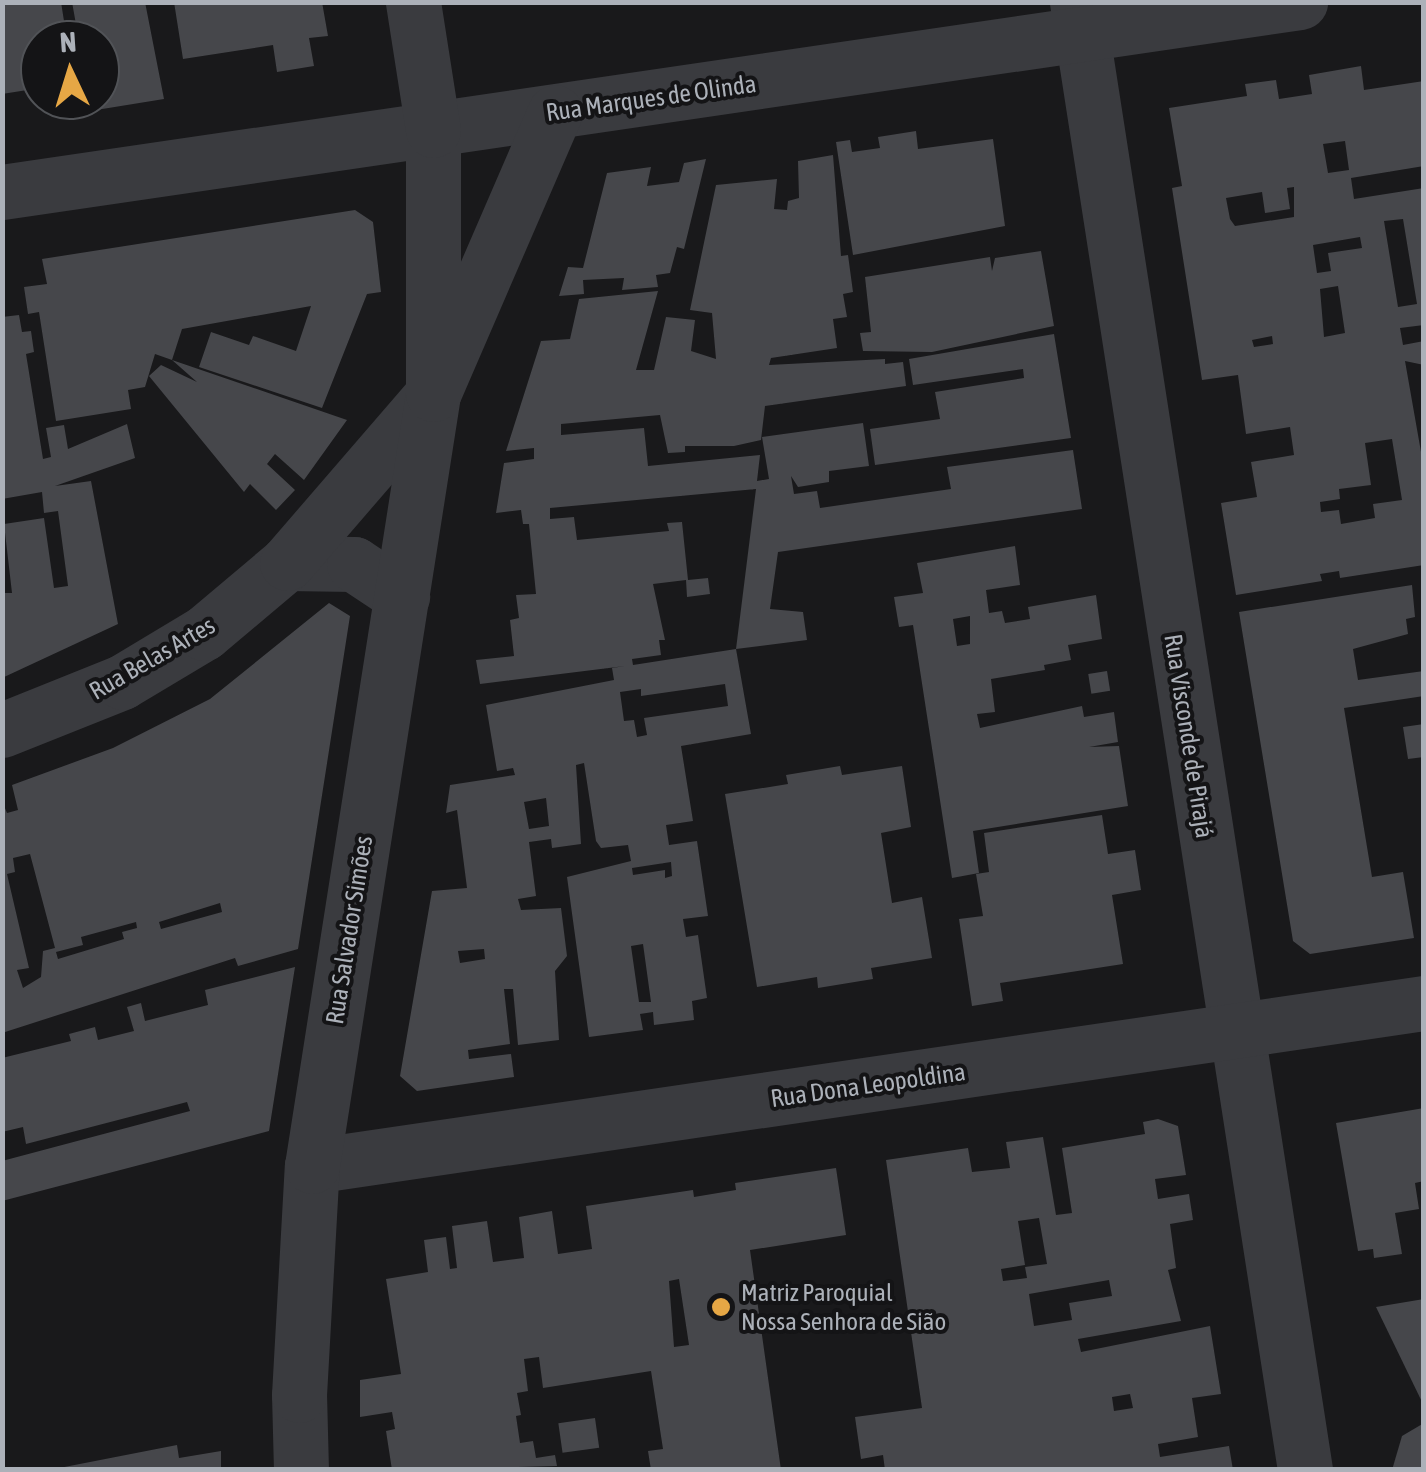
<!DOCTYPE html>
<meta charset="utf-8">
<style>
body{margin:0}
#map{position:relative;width:1426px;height:1472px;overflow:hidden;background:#19191b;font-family:"Asap Condensed",sans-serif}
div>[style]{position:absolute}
.building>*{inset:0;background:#46474b;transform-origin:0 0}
.street>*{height:55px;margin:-27.5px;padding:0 27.5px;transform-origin:27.5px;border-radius:27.5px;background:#3a3b3f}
.dots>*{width:28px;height:28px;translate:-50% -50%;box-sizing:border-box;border:5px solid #141416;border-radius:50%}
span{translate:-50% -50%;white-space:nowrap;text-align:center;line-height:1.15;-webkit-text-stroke:8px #141416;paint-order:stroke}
.street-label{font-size:25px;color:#acb1b9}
.poi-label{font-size:25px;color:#acb1b9}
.left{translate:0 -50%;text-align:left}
.frame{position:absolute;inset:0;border:5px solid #acb1b9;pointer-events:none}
.north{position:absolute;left:20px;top:20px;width:100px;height:100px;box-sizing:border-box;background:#141416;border:2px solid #515357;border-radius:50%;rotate:356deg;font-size:28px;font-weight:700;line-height:40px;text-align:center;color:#acb1b9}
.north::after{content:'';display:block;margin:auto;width:35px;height:45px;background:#e6a745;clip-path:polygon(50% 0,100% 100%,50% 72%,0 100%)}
</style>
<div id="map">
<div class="building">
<div style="clip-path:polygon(2px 2px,61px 2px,67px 40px,40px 40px,40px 88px,2px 94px)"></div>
<div style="clip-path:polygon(72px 2px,145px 2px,164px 99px,90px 111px,88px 100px,100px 100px,100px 40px,92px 40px,90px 28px,77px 30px)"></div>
<div style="clip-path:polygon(174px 2px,322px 2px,328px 36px,309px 38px,314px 66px,277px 72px,273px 45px,183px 59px)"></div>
<div style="clip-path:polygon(evenodd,1361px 66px,1364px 90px,1424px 81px,1424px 166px,1351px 178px,1354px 199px,1424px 188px,1424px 325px,1400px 328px,1403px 345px,1424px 341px,1424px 365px,1405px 361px,1424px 469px,1424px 565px,1340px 578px,1339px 571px,1320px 574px,1322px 581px,1236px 595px,1221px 503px,1257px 497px,1251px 462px,1294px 455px,1290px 427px,1246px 434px,1238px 375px,1202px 380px,1172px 188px,1182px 186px,1169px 108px,1247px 96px,1245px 84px,1276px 80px,1279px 99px,1312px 94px,1309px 75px,1361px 66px,1345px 141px,1349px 170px,1328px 173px,1323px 144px,1345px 141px,1361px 66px,1294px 187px,1294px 217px,1235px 226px,1230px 219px,1226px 198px,1262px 192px,1265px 213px,1290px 209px,1287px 188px,1294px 187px,1361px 66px,1403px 219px,1417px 304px,1398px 307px,1384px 221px,1403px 219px,1361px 66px,1360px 237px,1362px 248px,1328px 253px,1331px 271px,1317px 273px,1313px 245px,1360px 237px,1361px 66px,1338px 286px,1345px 333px,1324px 337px,1320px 289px,1338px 286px,1361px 66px,1272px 336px,1273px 344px,1254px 347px,1252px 340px,1272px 336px,1361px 66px,1392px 439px,1402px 500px,1373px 504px,1375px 518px,1341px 524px,1339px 510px,1321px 512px,1320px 502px,1340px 499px,1339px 489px,1371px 485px,1365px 443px,1392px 439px)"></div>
<div style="clip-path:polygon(916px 131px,918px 149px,993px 139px,1005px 226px,853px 255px,836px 142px,850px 140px,852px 152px,880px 148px,878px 137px)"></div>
<div style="clip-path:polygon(evenodd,833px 155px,841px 256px,848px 255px,853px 292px,843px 294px,847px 317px,833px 319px,837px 348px,771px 358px,769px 365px,885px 359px,885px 364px,903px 362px,906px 386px,765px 406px,761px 440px,734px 446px,685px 446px,685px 452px,668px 453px,660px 415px,561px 424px,561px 435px,644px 428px,648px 466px,760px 455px,757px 481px,769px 479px,762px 437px,863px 423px,869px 466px,829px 471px,829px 482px,798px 487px,791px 476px,794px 494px,817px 491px,820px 508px,951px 489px,947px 467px,1073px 450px,1082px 509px,778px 552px,770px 609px,803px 612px,807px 640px,736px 649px,756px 489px,550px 508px,550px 519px,574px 517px,577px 540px,669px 531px,667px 523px,682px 522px,688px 580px,708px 578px,710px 594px,687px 597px,686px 580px,653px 584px,665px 640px,659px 640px,661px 655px,632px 659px,633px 665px,736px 649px,751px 734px,681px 746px,693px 821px,666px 825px,669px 845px,697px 841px,708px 916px,683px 919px,686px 937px,698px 935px,707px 998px,692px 1001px,694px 1020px,654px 1025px,653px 1012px,640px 1014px,643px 1030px,589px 1037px,567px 877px,631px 861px,628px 845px,601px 848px,596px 841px,584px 763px,576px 765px,581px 844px,552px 848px,551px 839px,529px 842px,536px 896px,518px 899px,521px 910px,561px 908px,567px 956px,555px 971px,559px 1040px,518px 1045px,513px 989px,504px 989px,510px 1044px,468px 1050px,469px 1059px,511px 1054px,514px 1077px,417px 1091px,400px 1076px,432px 891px,467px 888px,457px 810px,446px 813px,450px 785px,515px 775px,513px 768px,497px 771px,486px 705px,614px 680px,612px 668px,625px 666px,480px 684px,476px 660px,514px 656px,510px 620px,519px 618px,516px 595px,536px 594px,529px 524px,523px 524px,521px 510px,496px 513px,504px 463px,534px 459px,534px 448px,506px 451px,541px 341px,570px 339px,579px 299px,658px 291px,636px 370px,654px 370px,666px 317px,695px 320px,691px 351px,716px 359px,712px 313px,690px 310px,716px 185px,777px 179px,774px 209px,787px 210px,788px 201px,799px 198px,798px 161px,833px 155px,725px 684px,728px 706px,644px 718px,647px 735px,637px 737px,634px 720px,624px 721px,620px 692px,641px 689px,641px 696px,725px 684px,833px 155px,546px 798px,549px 826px,529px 829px,524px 802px,546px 798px,833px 155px,671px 862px,672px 876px,665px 878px,665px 870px,633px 875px,632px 868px,671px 862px,833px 155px,643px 944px,651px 1002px,639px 1002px,631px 946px,643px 944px,833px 155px,484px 949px,485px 959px,460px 963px,458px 951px,484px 949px)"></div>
<div style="clip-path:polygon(706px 159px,684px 249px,677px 247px,670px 273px,656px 275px,658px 287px,622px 290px,624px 278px,583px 280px,584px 294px,559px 296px,568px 267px,583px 268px,607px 173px,651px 167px,647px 186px,679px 182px,684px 163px)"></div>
<div style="clip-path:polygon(355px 210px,373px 222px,381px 292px,367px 294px,322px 408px,199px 367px,211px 332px,249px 345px,253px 336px,296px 351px,311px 306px,182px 329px,172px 360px,155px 354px,145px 387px,128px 390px,131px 409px,56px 421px,39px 312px,28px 314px,24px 287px,47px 284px,42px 259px)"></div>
<div style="clip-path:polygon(1041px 251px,1054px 326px,932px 352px,863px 351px,860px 333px,871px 332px,865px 277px,990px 257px,992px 271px,995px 258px)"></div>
<div style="clip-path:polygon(19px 315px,22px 332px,31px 331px,34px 352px,26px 354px,43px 459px,51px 457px,46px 428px,64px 425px,68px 449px,127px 424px,135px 458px,55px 486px,91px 481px,118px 624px,2px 678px,2px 593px,12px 593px,4px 524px,44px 518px,54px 588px,68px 586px,58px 511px,44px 513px,42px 492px,2px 499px,2px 317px)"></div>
<div style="clip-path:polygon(1054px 334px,1071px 438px,875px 465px,870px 429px,940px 419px,935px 392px,1024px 378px,1023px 369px,913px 385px,909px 359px)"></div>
<div style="clip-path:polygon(172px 360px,347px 420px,304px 480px,275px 454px,267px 464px,295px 490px,276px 510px,250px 484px,244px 492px,149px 376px,161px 365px,197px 382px)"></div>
<div style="clip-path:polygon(evenodd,1015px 546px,1020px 585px,986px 590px,989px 613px,1002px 611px,1005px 623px,1030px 619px,1028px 607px,1096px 595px,1102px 639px,1068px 645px,1071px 660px,1044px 665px,1045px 670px,991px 679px,995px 712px,977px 714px,980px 728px,1082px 706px,1084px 717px,1114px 712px,1118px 742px,1089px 747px,1119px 746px,1128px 806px,973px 831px,979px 873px,952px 878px,913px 625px,899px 627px,894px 597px,923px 593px,917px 563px,1015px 546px,970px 616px,970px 644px,957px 646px,953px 619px,970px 616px)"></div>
<div style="clip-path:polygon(1412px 585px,1415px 617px,1406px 619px,1408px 634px,1353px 649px,1358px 680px,1424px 671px,1424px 696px,1344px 708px,1372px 877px,1403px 872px,1414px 938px,1310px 954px,1293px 941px,1239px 612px)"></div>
<div style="clip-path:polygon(evenodd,329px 603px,350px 616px,298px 949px,238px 966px,235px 958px,2px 1033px,2px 801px,7px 813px,18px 810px,12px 785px,113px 748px,210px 699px,329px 603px,30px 854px,55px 948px,43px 951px,41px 977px,23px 988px,17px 970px,29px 968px,7px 874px,15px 872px,13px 858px,30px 854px,329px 603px,220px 903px,222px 912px,161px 929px,159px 922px,220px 903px,329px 603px,136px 922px,137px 928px,122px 932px,124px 939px,58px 959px,56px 952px,83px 945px,81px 937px,136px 922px)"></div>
<div style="left:1107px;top:671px;width:20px;height:19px;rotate:81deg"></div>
<div style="clip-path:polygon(1424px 724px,1424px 757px,1408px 759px,1403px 727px)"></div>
<div style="clip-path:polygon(840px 766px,842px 775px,902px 766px,911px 827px,881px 833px,892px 903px,922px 897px,932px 958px,871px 968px,873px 979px,818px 988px,817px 977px,757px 987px,725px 794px,788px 784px,786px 775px)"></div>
<div style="clip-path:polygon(1102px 815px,1108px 854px,1135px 850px,1141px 890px,1112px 895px,1123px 964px,1000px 983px,1003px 1001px,972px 1006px,959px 919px,983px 916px,976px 874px,989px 872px,984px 833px)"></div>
<div style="clip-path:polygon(295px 967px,269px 1131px,2px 1201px,2px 1161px,190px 1111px,187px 1102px,26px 1144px,23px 1127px,2px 1132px,2px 1058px,71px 1041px,69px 1034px,95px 1027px,98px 1040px,134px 1031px,127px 1007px,141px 1003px,145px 1021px,208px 1005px,205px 990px)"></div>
<div style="clip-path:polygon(1424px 1108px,1424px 1181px,1415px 1183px,1419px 1209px,1395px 1213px,1402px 1254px,1374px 1258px,1373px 1249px,1358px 1251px,1336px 1123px)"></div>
<div style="clip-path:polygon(evenodd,1158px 1119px,1178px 1126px,1186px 1175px,1155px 1179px,1158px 1199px,1189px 1194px,1193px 1220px,1170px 1224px,1176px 1268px,1168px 1270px,1181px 1321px,1078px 1339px,1081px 1352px,1210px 1326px,1221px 1394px,1192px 1398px,1198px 1437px,1158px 1444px,1160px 1457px,1229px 1446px,1233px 1470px,885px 1470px,883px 1455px,861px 1459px,855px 1417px,922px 1408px,886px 1160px,968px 1148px,972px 1172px,1010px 1168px,1006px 1142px,1043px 1137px,1056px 1215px,1072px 1213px,1062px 1148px,1145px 1134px,1143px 1122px,1158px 1119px,1039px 1218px,1047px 1264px,1025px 1267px,1027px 1278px,1003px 1281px,1001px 1269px,1025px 1265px,1018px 1221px,1039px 1218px,1158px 1119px,1109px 1280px,1112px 1296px,1069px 1303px,1072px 1320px,1034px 1326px,1029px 1294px,1109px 1280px,1158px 1119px,1130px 1394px,1133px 1408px,1114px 1411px,1112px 1397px,1130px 1394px)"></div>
<div style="clip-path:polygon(evenodd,836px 1168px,846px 1235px,750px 1250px,781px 1470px,651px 1470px,648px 1451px,663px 1449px,651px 1371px,543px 1388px,539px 1357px,524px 1359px,528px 1391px,517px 1393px,521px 1415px,516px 1416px,520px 1443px,533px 1441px,536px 1458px,555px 1455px,557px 1466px,392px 1470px,386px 1431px,395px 1429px,392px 1412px,360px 1417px,360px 1380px,401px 1374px,386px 1279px,428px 1272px,424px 1240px,446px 1237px,450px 1269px,457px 1268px,452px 1226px,487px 1221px,493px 1262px,524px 1258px,519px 1217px,552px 1211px,558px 1254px,592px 1249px,586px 1206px,693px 1190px,694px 1197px,736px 1190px,735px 1183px,836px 1168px,679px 1279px,689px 1345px,674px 1347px,669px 1281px,679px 1279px)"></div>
<div style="clip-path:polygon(1424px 1299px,1424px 1406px,1376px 1307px)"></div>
<div style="left:595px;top:1418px;width:30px;height:37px;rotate:82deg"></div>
<div style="clip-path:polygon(1424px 1423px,1424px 1470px,1392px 1470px,1402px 1436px)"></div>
<div style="clip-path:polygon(177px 1445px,179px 1458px,221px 1451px,221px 1470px,49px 1470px)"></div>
</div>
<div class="street">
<div style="left:1077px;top:2px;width:1486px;rotate:81.17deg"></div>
<div style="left:2px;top:192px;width:1312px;rotate:-8.33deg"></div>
<div style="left:287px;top:563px;width:67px;rotate:0.9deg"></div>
<div style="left:354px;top:564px;width:58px;rotate:33.7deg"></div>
<div style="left:2px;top:730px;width:129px;rotate:-21.8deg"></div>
<div style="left:122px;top:682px;width:96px;rotate:-30.9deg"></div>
<div style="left:204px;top:633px;width:109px;rotate:-40.1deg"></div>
<div style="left:287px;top:563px;width:223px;rotate:-49.2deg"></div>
<div style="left:433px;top:394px;width:307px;rotate:-66.6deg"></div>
<div style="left:312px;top:1166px;width:1124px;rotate:-8.34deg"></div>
<div style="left:301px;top:1470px;width:75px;rotate:-91.5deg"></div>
<div style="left:299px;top:1395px;width:229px;rotate:-86.8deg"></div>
<div style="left:312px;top:1166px;width:781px;rotate:-81.09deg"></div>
<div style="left:433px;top:394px;width:264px;rotate:-90deg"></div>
<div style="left:433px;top:130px;width:130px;rotate:-98.9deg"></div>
</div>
<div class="dots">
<div style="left:721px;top:1307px;background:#e6a745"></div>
</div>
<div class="street-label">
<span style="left:651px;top:98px;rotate:-8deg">Rua Marques de Olinda</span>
<span style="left:152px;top:658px;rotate:-30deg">Rua Belas Artes</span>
<span style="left:1189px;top:736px;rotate:81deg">Rua Visconde de Pirajá</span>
<span style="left:349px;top:930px;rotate:-81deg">Rua Salvador Simões</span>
<span style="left:868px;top:1085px;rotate:-8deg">Rua Dona Leopoldina</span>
</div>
<div class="poi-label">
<span class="left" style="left:741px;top:1307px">Matriz Paroquial<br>Nossa Senhora de Sião</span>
</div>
<div class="frame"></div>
<div class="north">N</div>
</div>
